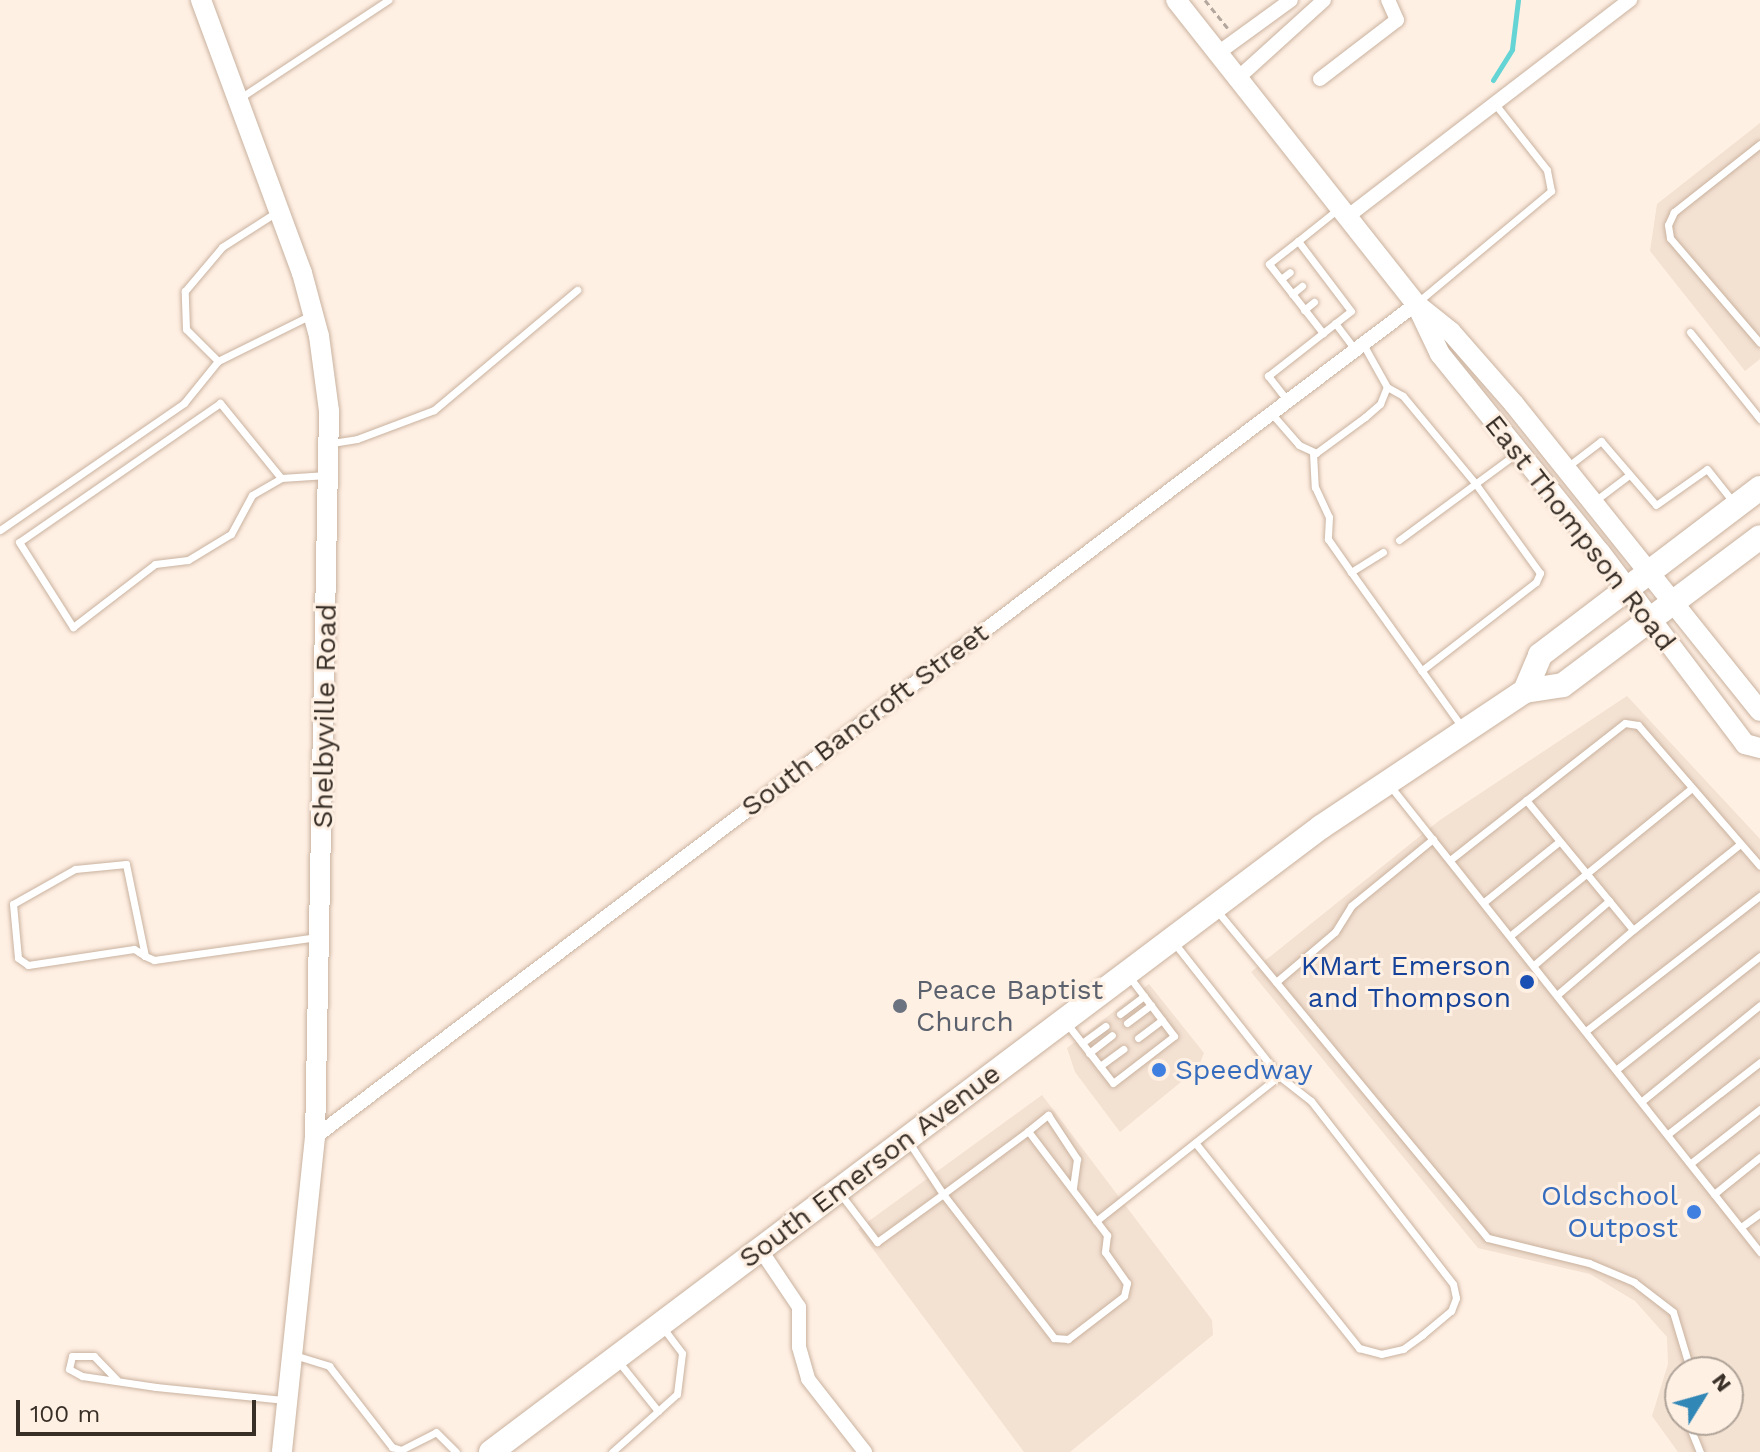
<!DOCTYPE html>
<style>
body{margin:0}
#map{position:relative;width:1760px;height:1452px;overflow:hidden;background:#fff0e4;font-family:"Work Sans",sans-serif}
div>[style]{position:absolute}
.built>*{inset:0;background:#f3e1d2}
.stream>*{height:5px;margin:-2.5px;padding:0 2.5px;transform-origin:2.5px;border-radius:2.5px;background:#64d4d5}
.path>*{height:3px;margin-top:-1.5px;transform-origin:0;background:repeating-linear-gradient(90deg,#b4a79d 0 6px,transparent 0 10px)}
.roads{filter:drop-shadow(0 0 2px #cab29f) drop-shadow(0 0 2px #cab29f)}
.service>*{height:7px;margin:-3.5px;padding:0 3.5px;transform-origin:3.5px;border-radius:3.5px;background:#fff}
.minor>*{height:14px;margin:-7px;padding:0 7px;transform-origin:7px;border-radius:7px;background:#fff}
.secondary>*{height:20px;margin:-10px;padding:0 10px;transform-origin:10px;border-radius:10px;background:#fff}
.primary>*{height:24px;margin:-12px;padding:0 12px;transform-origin:12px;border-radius:12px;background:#fff}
.dots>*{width:22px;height:22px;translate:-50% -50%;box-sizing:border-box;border:4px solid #fff0e4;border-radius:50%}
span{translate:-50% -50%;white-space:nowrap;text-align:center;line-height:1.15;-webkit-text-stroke:6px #fff0e4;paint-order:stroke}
.street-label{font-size:28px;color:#382f27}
.transit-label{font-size:28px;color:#164399}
.right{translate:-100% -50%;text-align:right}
.worship-label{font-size:28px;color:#5b616d}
.left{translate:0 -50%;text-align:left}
.shop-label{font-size:28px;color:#366cbe}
.north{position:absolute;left:1664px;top:1356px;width:80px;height:80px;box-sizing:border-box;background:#fff0e4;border:2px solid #afa398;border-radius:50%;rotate:53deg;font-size:22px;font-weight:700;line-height:32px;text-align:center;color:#382f27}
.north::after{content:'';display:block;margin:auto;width:28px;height:36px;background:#3187b6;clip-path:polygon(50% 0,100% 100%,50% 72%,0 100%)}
.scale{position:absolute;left:16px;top:1400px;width:240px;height:36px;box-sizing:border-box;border:4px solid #382f27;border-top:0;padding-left:10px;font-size:24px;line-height:28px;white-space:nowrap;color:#382f27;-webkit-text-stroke:6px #fff0e4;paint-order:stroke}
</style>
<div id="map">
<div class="built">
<div style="clip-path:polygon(1760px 123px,1760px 359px,1745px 371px,1650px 251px,1657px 204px)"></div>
<div style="clip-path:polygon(evenodd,1627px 696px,1760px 839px,1760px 1452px,1678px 1452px,1652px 1416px,1668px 1364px,1667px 1337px,1635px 1301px,1590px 1274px,1478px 1248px,1251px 972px,1440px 820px,1627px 696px,1680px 1372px,1728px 1372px,1728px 1420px,1680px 1420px,1680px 1372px)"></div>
<div style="clip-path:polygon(1149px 984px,1204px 1053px,1198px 1068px,1120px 1132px,1075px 1072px,1067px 1048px)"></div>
<div style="clip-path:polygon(1042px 1095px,1212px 1320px,1213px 1335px,1070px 1452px,1024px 1452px,858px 1229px)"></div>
</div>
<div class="stream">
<div style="left:1493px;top:80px;width:36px;rotate:-58deg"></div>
<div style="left:1512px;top:49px;width:49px;rotate:-83deg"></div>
</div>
<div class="path">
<div style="left:1205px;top:0;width:36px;rotate:51deg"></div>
</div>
<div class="roads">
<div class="service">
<div style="left:240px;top:98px;width:178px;rotate:-33.5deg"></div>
<div style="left:1760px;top:144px;width:110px;rotate:141.7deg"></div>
<div style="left:1674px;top:212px;width:14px;rotate:115deg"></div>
<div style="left:1668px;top:225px;width:13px;rotate:81deg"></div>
<div style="left:1670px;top:238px;width:138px;rotate:49.4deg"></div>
<div style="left:1298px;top:241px;width:37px;rotate:142deg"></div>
<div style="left:1269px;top:264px;width:88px;rotate:52deg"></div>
<div style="left:1281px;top:279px;width:11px;rotate:-38deg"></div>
<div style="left:1292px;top:294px;width:13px;rotate:-39deg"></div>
<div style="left:1419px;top:301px;width:172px;rotate:-39.8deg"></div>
<div style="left:1551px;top:191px;width:21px;rotate:-101deg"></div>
<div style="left:1547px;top:170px;width:84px;rotate:-128.2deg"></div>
<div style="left:1304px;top:310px;width:13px;rotate:-39deg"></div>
<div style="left:1335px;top:323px;width:34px;rotate:53deg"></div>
<div style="left:1690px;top:332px;width:112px;rotate:51.2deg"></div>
<div style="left:218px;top:361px;width:45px;rotate:-135deg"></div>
<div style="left:186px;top:329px;width:38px;rotate:-92deg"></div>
<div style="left:185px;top:291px;width:57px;rotate:-49.9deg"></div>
<div style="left:222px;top:247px;width:63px;rotate:-32.7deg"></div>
<div style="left:1387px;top:387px;width:18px;rotate:29deg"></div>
<div style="left:1403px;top:396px;width:113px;rotate:50.4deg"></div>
<div style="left:1475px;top:483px;width:111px;rotate:54.2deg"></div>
<div style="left:1540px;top:573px;width:10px;rotate:114deg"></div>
<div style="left:1536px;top:582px;width:145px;rotate:142.3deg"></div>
<div style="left:1287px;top:400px;width:31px;rotate:-128deg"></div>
<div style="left:1268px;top:376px;width:105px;rotate:-38.1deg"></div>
<div style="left:1351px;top:311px;width:88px;rotate:-127.1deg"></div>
<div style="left:1298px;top:241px;width:51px;rotate:-38.7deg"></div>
<div style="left:1272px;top:414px;width:41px;rotate:48.9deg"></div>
<div style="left:1299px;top:445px;width:19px;rotate:25deg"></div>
<div style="left:1316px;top:453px;width:61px;rotate:-36.3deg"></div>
<div style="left:1365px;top:417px;width:20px;rotate:-41deg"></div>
<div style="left:1380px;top:404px;width:18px;rotate:-68deg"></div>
<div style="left:1387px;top:387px;width:49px;rotate:-119.2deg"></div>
<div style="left:332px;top:443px;width:25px;rotate:-9deg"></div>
<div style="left:357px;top:439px;width:82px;rotate:-20.6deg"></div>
<div style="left:434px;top:410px;width:187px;rotate:-40deg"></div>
<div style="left:1313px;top:453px;width:34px;rotate:87deg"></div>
<div style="left:1315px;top:487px;width:33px;rotate:65deg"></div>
<div style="left:1329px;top:517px;width:22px;rotate:93deg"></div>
<div style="left:1328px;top:539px;width:40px;rotate:55.1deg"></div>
<div style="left:1567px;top:467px;width:43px;rotate:-37.4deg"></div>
<div style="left:1601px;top:441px;width:84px;rotate:49.3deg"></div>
<div style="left:1656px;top:505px;width:62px;rotate:-35.2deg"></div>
<div style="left:1707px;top:469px;width:43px;rotate:51.5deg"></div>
<div style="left:281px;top:478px;width:97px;rotate:-129.1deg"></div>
<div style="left:220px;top:403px;width:244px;rotate:145.3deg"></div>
<div style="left:19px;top:542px;width:101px;rotate:57.6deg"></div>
<div style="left:73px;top:627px;width:103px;rotate:-37.5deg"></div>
<div style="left:155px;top:564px;width:33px;rotate:-7deg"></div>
<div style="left:188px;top:560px;width:50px;rotate:-31.2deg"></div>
<div style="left:231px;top:534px;width:44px;rotate:-61.7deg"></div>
<div style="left:252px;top:495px;width:34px;rotate:-30deg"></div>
<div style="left:281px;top:478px;width:46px;rotate:-3.7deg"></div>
<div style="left:1596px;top:500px;width:41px;rotate:-37.1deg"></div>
<div style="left:0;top:530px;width:224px;rotate:-34.6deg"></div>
<div style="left:184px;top:403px;width:54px;rotate:-51deg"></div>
<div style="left:218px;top:361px;width:104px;rotate:-26.3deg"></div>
<div style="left:1399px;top:540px;width:147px;rotate:-36.4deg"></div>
<div style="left:1383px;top:552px;width:38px;rotate:148deg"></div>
<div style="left:1351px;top:572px;width:191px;rotate:54.4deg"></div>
<div style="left:1391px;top:787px;width:594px;rotate:51.57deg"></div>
<div style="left:1526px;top:800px;width:168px;rotate:50.5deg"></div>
<div style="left:1633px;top:930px;width:137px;rotate:-38.8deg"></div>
<div style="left:1450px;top:860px;width:222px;rotate:-38.1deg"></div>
<div style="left:1625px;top:723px;width:13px;rotate:9deg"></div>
<div style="left:1638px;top:725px;width:186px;rotate:49.1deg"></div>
<div style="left:1484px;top:902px;width:97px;rotate:-38.8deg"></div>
<div style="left:1218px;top:912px;width:423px;rotate:50.4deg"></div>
<div style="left:1488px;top:1238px;width:104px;rotate:13.9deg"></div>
<div style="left:1589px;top:1263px;width:49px;rotate:22.9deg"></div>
<div style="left:1634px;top:1282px;width:49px;rotate:37.6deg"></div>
<div style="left:1673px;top:1312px;width:52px;rotate:73.3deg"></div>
<div style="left:1688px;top:1362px;width:10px;rotate:107deg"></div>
<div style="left:1511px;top:935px;width:233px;rotate:-39.1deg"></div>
<div style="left:145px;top:956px;width:94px;rotate:-101.7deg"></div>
<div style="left:126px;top:864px;width:51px;rotate:174.4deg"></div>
<div style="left:75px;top:869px;width:71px;rotate:150.6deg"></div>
<div style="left:13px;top:904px;width:54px;rotate:84.7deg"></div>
<div style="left:18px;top:958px;width:12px;rotate:35deg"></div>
<div style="left:28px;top:965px;width:107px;rotate:-8.6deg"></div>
<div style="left:134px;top:949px;width:6px;rotate:31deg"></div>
<div style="left:139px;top:952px;width:7px;rotate:34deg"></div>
<div style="left:145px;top:956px;width:10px;rotate:24deg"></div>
<div style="left:154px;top:960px;width:165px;rotate:-8deg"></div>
<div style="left:1534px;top:965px;width:99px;rotate:-40.5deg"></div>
<div style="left:1276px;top:982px;width:77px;rotate:-40.3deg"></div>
<div style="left:1335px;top:932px;width:31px;rotate:-58deg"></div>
<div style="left:1351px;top:906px;width:106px;rotate:-39.3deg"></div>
<div style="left:1558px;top:994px;width:99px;rotate:-40.5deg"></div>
<div style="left:1120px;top:1014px;width:30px;rotate:-37deg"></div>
<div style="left:1127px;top:1023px;width:30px;rotate:-37deg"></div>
<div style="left:1068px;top:1025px;width:73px;rotate:52.2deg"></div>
<div style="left:1113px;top:1083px;width:77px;rotate:-37.6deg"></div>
<div style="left:1174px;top:1036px;width:76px;rotate:-127deg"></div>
<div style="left:1587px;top:1030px;width:219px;rotate:-37.8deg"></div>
<div style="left:1138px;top:1038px;width:30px;rotate:-37deg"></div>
<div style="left:1082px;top:1043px;width:29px;rotate:-36deg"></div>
<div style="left:1089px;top:1053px;width:29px;rotate:-38deg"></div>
<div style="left:1100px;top:1066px;width:29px;rotate:-36deg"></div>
<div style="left:1617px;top:1069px;width:182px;rotate:-38.3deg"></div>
<div style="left:1642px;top:1101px;width:152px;rotate:-39.1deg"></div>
<div style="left:1028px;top:1131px;width:26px;rotate:-39deg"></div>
<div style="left:1048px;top:1115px;width:53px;rotate:56.6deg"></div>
<div style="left:1077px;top:1159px;width:30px;rotate:98deg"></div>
<div style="left:1668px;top:1134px;width:117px;rotate:-38deg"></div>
<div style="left:1197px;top:1145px;width:260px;rotate:51.4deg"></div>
<div style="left:1359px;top:1348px;width:23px;rotate:15deg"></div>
<div style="left:1381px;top:1354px;width:23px;rotate:-13deg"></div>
<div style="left:1403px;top:1349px;width:24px;rotate:-36deg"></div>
<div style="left:1422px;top:1335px;width:38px;rotate:-40deg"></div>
<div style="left:1451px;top:1311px;width:14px;rotate:-69deg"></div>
<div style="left:1456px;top:1298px;width:14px;rotate:-102deg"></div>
<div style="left:1453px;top:1284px;width:232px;rotate:-127.8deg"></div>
<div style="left:1311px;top:1101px;width:41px;rotate:-142deg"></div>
<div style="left:1691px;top:1163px;width:88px;rotate:-38deg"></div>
<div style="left:1714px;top:1194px;width:59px;rotate:-38.8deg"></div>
<div style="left:842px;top:1196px;width:58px;rotate:52.7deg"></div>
<div style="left:877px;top:1242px;width:82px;rotate:-36deg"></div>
<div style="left:943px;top:1194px;width:106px;rotate:-36.5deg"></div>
<div style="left:1028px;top:1131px;width:131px;rotate:52.8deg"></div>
<div style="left:1107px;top:1235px;width:17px;rotate:97deg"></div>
<div style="left:1105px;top:1252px;width:38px;rotate:55deg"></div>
<div style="left:1127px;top:1283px;width:13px;rotate:103deg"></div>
<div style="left:1124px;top:1296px;width:71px;rotate:142.5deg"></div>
<div style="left:1068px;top:1339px;width:14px;rotate:-176deg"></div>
<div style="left:1054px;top:1338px;width:182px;rotate:-127.6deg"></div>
<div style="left:943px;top:1194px;width:60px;rotate:-123.4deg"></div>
<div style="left:1096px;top:1221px;width:233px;rotate:-38.4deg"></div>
<div style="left:1279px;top:1076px;width:168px;rotate:-128.2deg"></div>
<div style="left:1741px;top:1227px;width:24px;rotate:-36deg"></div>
<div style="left:294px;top:1355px;width:37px;rotate:17deg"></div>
<div style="left:329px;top:1366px;width:103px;rotate:52.1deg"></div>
<div style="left:392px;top:1447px;width:9px;rotate:18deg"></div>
<div style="left:401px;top:1450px;width:39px;rotate:-27deg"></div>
<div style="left:436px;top:1432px;width:28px;rotate:45deg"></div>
<div style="left:618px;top:1361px;width:64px;rotate:51.3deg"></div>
<div style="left:658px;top:1411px;width:25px;rotate:-42deg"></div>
<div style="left:677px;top:1394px;width:41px;rotate:-83deg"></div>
<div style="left:682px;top:1353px;width:34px;rotate:-127deg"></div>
<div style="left:117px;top:1380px;width:33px;rotate:-134deg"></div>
<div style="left:94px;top:1356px;width:22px;rotate:180deg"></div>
<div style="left:72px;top:1356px;width:13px;rotate:103deg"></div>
<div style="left:69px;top:1369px;width:15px;rotate:28deg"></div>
<div style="left:82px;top:1376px;width:75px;rotate:8.5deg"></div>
<div style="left:156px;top:1387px;width:130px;rotate:5.8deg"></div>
<div style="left:1680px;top:1399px;width:3px;rotate:90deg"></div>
<div style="left:1687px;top:1420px;width:35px;rotate:68deg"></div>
<div style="left:612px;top:1452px;width:62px;rotate:-41.7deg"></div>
</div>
<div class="minor">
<div style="left:1218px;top:53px;width:90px;rotate:-36deg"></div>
<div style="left:1238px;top:78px;width:116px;rotate:-42.2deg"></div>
<div style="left:1320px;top:79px;width:97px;rotate:-37.5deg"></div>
<div style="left:1397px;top:20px;width:22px;rotate:-114deg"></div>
<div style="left:1347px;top:217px;width:357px;rotate:-37.5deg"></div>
<div style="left:315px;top:1137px;width:1381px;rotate:-37.11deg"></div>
<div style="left:760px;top:1249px;width:70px;rotate:56.1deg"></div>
<div style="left:799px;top:1307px;width:40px;rotate:90deg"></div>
<div style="left:799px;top:1347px;width:33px;rotate:74deg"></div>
<div style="left:808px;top:1379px;width:93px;rotate:52deg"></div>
</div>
<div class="secondary">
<div style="left:201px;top:0;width:291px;rotate:69.7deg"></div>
<div style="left:302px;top:273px;width:65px;rotate:74.9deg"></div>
<div style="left:319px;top:336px;width:76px;rotate:82.4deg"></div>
<div style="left:329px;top:411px;width:726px;rotate:91.1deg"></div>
<div style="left:315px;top:1137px;width:317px;rotate:96deg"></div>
<div style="left:1176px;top:0;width:387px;rotate:51.7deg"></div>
<div style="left:1416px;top:304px;width:45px;rotate:38.7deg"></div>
<div style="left:1451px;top:332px;width:96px;rotate:48.8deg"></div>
<div style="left:1514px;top:404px;width:393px;rotate:51.3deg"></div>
<div style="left:1419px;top:310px;width:49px;rotate:64.5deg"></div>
<div style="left:1440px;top:354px;width:255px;rotate:51.1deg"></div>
<div style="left:1600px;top:552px;width:241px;rotate:52.9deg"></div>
<div style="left:1745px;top:744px;width:16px;rotate:15deg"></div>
</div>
<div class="primary">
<div style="left:1525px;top:691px;width:39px;rotate:-67deg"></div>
<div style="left:1540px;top:655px;width:276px;rotate:-37.2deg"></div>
<div style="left:491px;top:1452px;width:1039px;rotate:-36.98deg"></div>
<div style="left:1321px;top:827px;width:245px;rotate:-33.7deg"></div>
<div style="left:1525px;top:691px;width:38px;rotate:-9deg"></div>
<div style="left:1563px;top:685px;width:246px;rotate:-36.9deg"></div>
</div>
</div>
<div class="dots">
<div style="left:1527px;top:982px;background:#1a4fb4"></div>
<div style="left:900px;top:1006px;background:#6b7280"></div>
<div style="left:1159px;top:1070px;background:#3f7fe0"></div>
<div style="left:1694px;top:1212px;background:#3f7fe0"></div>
</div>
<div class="street-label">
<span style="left:1580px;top:533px;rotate:52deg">East Thompson Road</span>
<span style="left:325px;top:716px;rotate:-89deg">Shelbyville Road</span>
<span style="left:865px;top:720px;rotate:-37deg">South Bancroft Street</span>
<span style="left:870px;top:1166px;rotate:-37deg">South Emerson Avenue</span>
</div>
<div class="transit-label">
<span class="right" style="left:1511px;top:982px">KMart Emerson<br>and Thompson</span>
</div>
<div class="worship-label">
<span class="left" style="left:916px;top:1006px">Peace Baptist<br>Church</span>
</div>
<div class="shop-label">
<span class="left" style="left:1175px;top:1070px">Speedway</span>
<span class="right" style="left:1678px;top:1212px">Oldschool<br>Outpost</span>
</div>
<div class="north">N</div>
<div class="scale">100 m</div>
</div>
